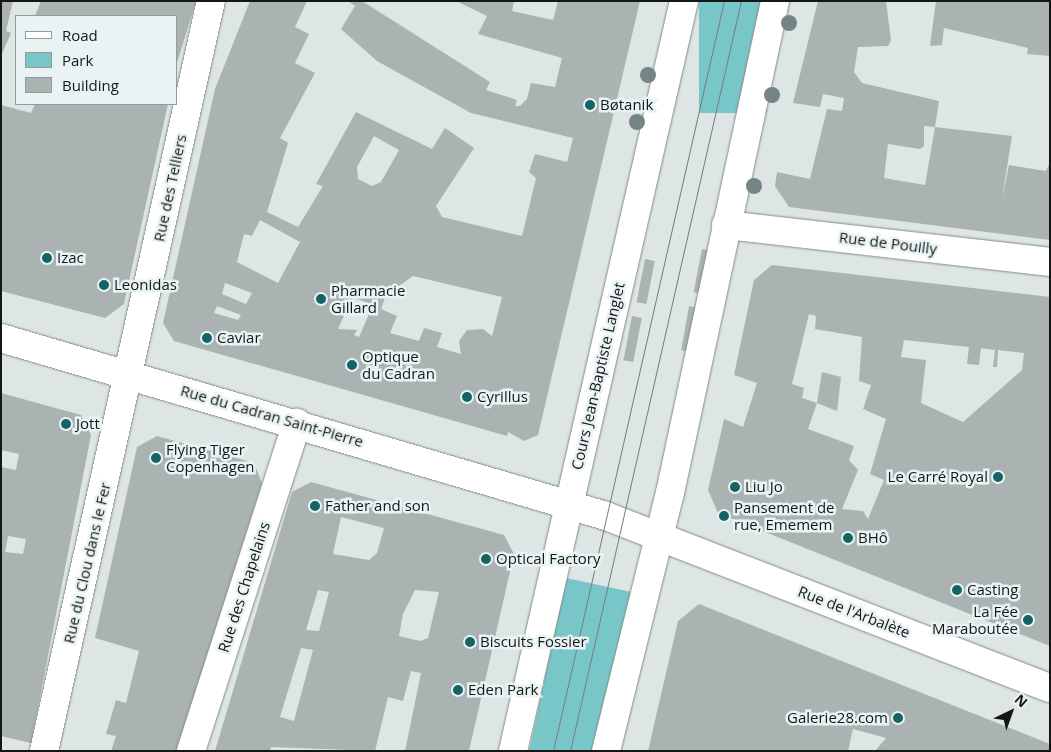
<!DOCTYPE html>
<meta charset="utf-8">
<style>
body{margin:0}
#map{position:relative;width:1051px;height:752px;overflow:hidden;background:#dde5e5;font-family:"Open Sans",sans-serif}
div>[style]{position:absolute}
.green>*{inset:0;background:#79c6c8;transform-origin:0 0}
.building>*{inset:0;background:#aab2b2;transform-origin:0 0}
.roads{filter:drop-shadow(0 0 1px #838a8a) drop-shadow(0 0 1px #838a8a)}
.minor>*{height:28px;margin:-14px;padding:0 14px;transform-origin:14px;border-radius:14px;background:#fff}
.tram>*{height:1px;margin:-0.5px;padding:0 0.5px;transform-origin:0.5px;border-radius:0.5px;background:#777d7d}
.trees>*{width:16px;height:16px;margin:-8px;border-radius:50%;background:#758485}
.dots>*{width:14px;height:14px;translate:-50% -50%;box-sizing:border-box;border:2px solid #eaf3f3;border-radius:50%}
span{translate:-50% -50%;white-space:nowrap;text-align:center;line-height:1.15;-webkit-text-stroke:5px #eaf3f3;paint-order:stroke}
.poi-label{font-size:15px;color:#141717}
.left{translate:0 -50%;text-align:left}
.right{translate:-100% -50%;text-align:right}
.street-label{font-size:15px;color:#141717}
.frame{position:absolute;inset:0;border:2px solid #141717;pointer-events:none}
.legend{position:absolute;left:15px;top:15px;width:162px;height:90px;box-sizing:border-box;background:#eaf3f3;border:1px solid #949b9b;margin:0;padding:6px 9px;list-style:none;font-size:15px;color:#141717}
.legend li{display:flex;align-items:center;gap:10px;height:25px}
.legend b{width:25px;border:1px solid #949b9b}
.north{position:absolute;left:986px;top:687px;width:50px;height:50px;-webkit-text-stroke:4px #eaf3f3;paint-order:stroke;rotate:42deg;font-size:14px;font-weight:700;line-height:20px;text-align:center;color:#141717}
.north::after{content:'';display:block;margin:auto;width:18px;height:22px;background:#141717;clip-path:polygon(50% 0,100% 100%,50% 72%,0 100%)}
</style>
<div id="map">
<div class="green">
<div style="left:699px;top:1px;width:68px;height:112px"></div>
<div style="left:566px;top:578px;width:66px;height:177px;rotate:12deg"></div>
</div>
<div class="building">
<div style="clip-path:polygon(1px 1px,13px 1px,6px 31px,11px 33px,1px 56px)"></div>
<div style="clip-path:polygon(41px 1px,196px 1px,177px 63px,176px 16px,35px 16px)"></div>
<div style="clip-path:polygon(evenodd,250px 1px,307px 1px,295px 27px,309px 34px,295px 63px,315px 73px,280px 138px,288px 143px,267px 212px,298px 227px,323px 186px,316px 184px,356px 112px,432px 149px,445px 128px,474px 148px,436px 206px,442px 217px,522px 236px,536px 178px,529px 172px,535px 154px,567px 162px,573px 138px,471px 113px,377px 61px,341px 29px,355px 6px,348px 1px,362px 1px,490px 82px,486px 90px,517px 100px,515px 106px,520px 106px,527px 99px,531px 83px,555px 87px,562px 58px,478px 34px,487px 16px,456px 1px,514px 1px,512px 11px,553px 20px,558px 1px,640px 1px,538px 435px,524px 441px,508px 432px,507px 436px,174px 341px,163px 323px,215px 89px,250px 1px,374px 136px,399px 150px,381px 182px,372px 186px,358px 179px,357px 167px,374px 136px,250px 1px,260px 220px,300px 242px,278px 283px,237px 262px,244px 234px,252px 236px,260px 220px,250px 1px,413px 276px,502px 297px,492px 336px,483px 329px,467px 330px,459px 341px,461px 354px,437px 347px,442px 333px,424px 328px,419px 341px,390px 333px,397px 316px,381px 309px,386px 295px,413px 276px,250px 1px,225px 283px,252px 293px,246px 304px,222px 294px,225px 283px,250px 1px,352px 297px,373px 305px,359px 337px,354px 335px,357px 330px,338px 329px,352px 297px,250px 1px,217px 306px,241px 315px,238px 320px,214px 313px,217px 306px)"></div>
<div style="clip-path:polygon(evenodd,818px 1px,886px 1px,891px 40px,888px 46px,858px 47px,854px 72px,862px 83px,939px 101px,935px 127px,1012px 136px,1002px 199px,1009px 165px,1046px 171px,1050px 162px,1050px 240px,789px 207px,775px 186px,777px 172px,810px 179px,827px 109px,842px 111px,844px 98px,823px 94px,820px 107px,793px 103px,818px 1px,924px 126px,935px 127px,925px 185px,884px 178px,888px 144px,920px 149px,924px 146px,924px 126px)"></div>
<div style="clip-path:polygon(936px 1px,1050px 1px,1050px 56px,1027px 54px,1028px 48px,944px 28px,942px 45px,930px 46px)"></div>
<div style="clip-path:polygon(35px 104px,168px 104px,124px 304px,105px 318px,1px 291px,1px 105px,31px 113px)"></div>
<div style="left:702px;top:249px;width:10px;height:44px;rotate:11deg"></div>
<div style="left:645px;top:259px;width:10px;height:44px;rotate:11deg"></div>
<div style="clip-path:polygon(evenodd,772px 265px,1050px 297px,1050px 646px,718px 513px,708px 490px,724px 419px,743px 427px,757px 383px,734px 375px,754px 280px,772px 265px,809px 314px,816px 316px,815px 329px,862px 337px,859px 381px,871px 385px,863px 409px,886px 419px,870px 474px,884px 480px,868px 519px,863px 511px,842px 509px,858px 470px,849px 460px,854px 446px,808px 429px,817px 403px,802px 398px,804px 388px,792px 384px,809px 314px,772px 265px,904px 340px,969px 347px,967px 364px,979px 365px,981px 348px,995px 350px,993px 367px,997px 367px,998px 350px,1024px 353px,1022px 370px,963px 422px,921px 403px,926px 360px,901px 357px,904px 340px)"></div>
<div style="left:689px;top:306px;width:11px;height:45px;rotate:10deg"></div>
<div style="left:632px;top:316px;width:10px;height:45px;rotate:11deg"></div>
<div style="clip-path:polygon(822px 372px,841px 377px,837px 411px,817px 403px)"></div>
<div style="clip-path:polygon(evenodd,1px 393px,81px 415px,91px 435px,31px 743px,1px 736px,1px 467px,16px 470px,19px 454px,1px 450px,1px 393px,8px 536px,26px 539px,23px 554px,5px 552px,8px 536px)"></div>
<div style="clip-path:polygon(157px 436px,254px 463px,262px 483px,177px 751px,111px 751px,116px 736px,106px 734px,116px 700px,126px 703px,139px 651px,95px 638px,137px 447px)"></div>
<div style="clip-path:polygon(evenodd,311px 482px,504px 535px,514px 554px,469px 751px,405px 751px,421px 673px,411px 671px,403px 701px,388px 697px,375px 751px,271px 747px,270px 751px,215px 751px,292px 492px,311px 482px,341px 517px,384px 528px,377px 553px,369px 560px,333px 554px,341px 517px,311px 482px,318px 590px,329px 592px,319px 631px,306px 630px,318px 590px,311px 482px,415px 590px,439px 592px,428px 638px,420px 641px,399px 636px,403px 614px,415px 590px,311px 482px,301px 648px,313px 650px,294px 721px,280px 717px,301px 648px)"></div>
<div style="clip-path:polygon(699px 604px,1050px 744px,1050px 751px,875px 751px,886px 738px,853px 729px,848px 751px,648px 751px,678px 621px)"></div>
</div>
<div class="roads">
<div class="minor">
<div style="left:726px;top:225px;width:326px;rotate:6.5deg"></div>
<div style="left:1px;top:338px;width:631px;rotate:16.39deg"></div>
<div style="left:606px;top:516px;width:476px;rotate:21.2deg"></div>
<div style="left:44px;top:751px;width:768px;rotate:-77.45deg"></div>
<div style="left:191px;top:751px;width:345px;rotate:-72.1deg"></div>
<div style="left:513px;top:751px;width:769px;rotate:-77.16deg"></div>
<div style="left:606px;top:751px;width:266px;rotate:-76.1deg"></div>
<div style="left:670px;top:493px;width:503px;rotate:-77.95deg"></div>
</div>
</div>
<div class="tram">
<div style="left:553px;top:751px;width:769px;rotate:-77.16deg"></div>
<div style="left:570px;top:751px;width:769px;rotate:-77.16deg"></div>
</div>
<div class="trees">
<div style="left:789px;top:23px"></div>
<div style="left:648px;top:75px"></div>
<div style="left:772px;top:95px"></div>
<div style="left:637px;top:122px"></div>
<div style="left:754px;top:186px"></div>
</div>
<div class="dots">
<div style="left:590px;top:105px;background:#146466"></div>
<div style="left:47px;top:258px;background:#146466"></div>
<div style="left:104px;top:285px;background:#146466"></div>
<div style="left:321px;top:299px;background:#146466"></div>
<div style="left:207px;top:338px;background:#146466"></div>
<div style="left:352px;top:365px;background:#146466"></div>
<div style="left:467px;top:397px;background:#146466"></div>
<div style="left:66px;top:424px;background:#146466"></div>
<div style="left:156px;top:458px;background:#146466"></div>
<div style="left:998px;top:477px;background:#146466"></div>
<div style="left:735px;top:487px;background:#146466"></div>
<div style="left:315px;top:506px;background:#146466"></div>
<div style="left:724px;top:516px;background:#146466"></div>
<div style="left:848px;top:538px;background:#146466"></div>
<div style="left:486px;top:559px;background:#146466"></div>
<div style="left:957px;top:590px;background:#146466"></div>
<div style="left:1028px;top:620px;background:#146466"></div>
<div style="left:470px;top:642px;background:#146466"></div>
<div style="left:458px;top:690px;background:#146466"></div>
<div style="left:898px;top:718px;background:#146466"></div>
</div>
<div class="poi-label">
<span class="left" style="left:600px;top:105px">Bøtanik</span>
<span class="left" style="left:57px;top:258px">Izac</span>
<span class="left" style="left:114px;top:285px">Leonidas</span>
<span class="left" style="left:331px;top:299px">Pharmacie<br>Gillard</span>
<span class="left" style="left:217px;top:338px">Caviar</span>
<span class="left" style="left:362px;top:365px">Optique<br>du Cadran</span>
<span class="left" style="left:477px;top:397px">Cyrillus</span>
<span class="left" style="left:76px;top:424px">Jott</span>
<span class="left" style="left:166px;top:458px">Flying Tiger<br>Copenhagen</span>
<span class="right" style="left:988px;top:477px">Le Carré Royal</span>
<span class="left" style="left:745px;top:487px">Liu Jo</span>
<span class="left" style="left:325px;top:506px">Father and son</span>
<span class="left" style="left:734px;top:516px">Pansement de<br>rue, Ememem</span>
<span class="left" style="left:858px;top:538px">BHô</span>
<span class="left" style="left:496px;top:559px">Optical Factory</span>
<span class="left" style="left:967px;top:590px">Casting</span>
<span class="right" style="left:1018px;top:620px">La Fée<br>Maraboutée</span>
<span class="left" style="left:480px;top:642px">Biscuits Fossier</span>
<span class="left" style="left:468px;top:690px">Eden Park</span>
<span class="right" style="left:888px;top:718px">Galerie28.com</span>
</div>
<div class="street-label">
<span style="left:170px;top:188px;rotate:-78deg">Rue des Telliers</span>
<span style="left:888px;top:243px;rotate:7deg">Rue de Pouilly</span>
<span style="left:598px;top:376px;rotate:-77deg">Cours Jean-Baptiste Langlet</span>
<span style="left:272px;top:416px;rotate:16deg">Rue du Cadran Saint-Pierre</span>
<span style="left:87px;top:563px;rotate:-77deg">Rue du Clou dans le Fer</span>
<span style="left:244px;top:587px;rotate:-72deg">Rue des Chapelains</span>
<span style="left:854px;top:612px;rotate:21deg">Rue de l'Arbalète</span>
</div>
<div class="frame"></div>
<ul class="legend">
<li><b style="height:6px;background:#fff"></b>Road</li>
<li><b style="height:14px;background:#79c6c8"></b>Park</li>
<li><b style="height:14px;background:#aab2b2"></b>Building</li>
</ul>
<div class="north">N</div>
</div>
